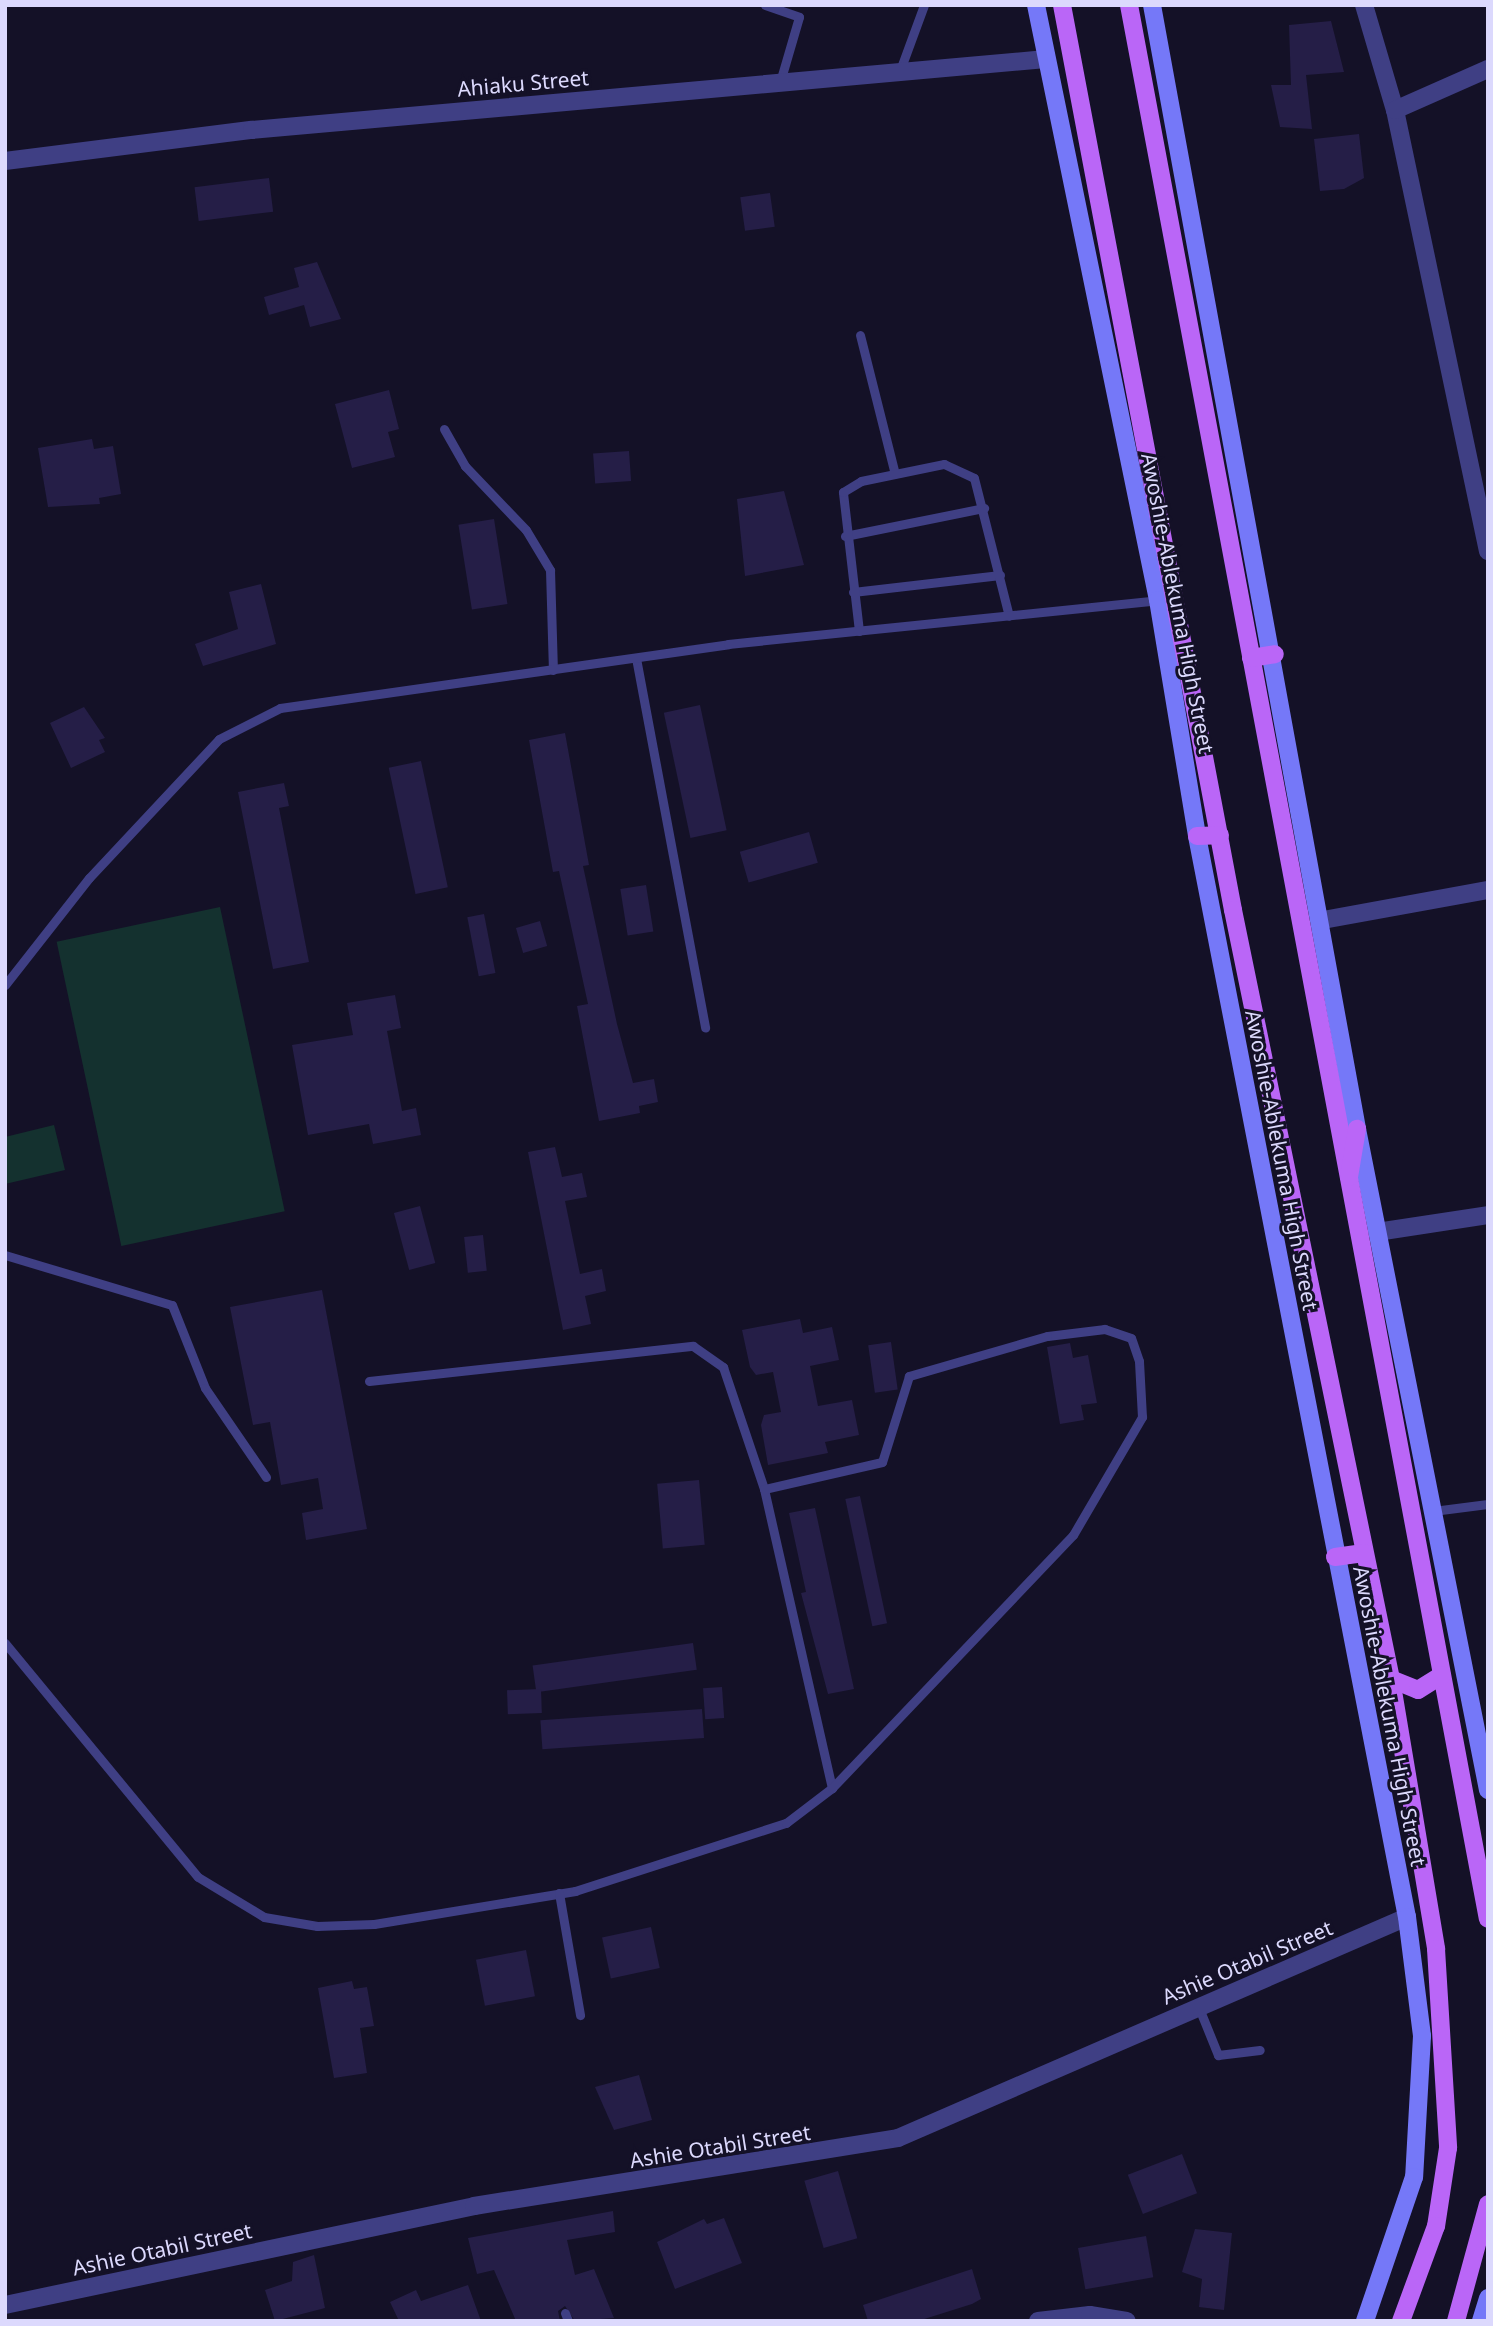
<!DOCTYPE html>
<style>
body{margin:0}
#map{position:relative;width:1493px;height:2326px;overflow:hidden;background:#141127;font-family:"Noto Sans",sans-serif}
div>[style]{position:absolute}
.green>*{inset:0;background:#14312f;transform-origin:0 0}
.building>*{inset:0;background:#251e47;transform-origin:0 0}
.lane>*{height:9px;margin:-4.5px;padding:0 4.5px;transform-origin:4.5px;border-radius:4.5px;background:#3f3f84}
.street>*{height:18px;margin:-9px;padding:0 9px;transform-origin:9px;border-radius:9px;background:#3f3f84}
.secondary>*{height:18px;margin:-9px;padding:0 9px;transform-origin:9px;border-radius:9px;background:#7578f8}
.primary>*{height:18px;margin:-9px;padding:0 9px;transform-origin:9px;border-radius:9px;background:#ba66f7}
span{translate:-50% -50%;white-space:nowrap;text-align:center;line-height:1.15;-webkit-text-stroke:6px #141127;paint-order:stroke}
.street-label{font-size:21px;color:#dcd9fd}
.frame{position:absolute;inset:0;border:7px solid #dcd9fd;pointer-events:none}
</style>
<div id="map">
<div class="green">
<div style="left:220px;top:907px;width:311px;height:167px;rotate:78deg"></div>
<div style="clip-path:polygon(54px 1125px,65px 1170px,5px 1184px,5px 1137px)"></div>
</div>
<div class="building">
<div style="clip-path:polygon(1331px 21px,1344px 72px,1306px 75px,1312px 129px,1280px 127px,1271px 85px,1291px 85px,1289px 25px)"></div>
<div style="clip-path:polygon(1359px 134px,1364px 178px,1344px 189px,1320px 191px,1314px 139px)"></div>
<div style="left:269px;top:178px;width:34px;height:75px;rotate:83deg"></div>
<div style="left:770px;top:193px;width:34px;height:30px;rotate:82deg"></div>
<div style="clip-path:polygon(317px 262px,341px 319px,310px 327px,304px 305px,269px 315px,264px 297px,299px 287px,294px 268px)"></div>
<div style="clip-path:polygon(389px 390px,399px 429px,388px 432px,395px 457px,352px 468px,335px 404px)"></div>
<div style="clip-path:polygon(92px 439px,94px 449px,113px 446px,121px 494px,99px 498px,100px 504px,48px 507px,38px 448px)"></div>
<div style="left:629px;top:451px;width:30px;height:36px;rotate:86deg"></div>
<div style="clip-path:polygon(784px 491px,804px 565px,745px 576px,737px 499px)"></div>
<div style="left:494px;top:519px;width:86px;height:36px;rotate:81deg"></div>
<div style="clip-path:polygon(261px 584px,276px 644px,203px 666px,195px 644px,238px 629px,229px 592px)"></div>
<div style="left:700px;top:705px;width:128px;height:37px;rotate:78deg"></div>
<div style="clip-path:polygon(84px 707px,105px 738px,99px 740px,105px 752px,71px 768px,50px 723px)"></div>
<div style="clip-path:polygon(565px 733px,589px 865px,583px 866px,617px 1024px,633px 1083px,654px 1079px,658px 1102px,639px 1106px,640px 1113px,599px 1121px,577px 1006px,588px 1004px,559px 871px,553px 872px,529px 740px)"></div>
<div style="left:421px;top:761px;width:129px;height:33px;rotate:78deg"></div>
<div style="clip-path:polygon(284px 783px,289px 806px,279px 808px,309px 962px,273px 969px,238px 792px)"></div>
<div style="left:809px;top:832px;width:32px;height:72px;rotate:74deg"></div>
<div style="left:646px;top:885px;width:47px;height:26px;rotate:81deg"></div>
<div style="left:484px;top:914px;width:60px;height:17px;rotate:79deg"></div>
<div style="left:540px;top:921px;width:26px;height:25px;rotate:74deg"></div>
<div style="clip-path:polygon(395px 995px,401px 1028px,387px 1031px,402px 1111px,416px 1108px,421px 1135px,373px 1144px,369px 1124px,308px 1135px,292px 1045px,353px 1035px,347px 1003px)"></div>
<div style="clip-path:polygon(555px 1147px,562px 1177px,582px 1173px,587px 1197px,565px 1201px,580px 1274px,602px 1269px,606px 1291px,585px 1296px,591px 1324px,563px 1330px,528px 1152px)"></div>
<div style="left:420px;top:1206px;width:59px;height:27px;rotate:75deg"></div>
<div style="left:483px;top:1235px;width:36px;height:19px;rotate:84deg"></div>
<div style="clip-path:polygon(322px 1290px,367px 1529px,306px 1540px,302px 1513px,323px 1509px,318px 1478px,281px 1485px,270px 1422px,253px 1425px,230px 1307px)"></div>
<div style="clip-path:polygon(800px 1319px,803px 1333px,832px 1327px,839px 1360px,810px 1366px,818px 1406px,852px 1400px,859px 1435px,825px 1442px,828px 1453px,768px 1465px,761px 1425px,764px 1415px,781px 1412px,773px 1372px,756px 1375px,750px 1367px,742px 1330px)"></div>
<div style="left:891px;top:1342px;width:48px;height:23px;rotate:82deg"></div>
<div style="clip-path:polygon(1070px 1343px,1073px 1358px,1088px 1355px,1097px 1403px,1081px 1405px,1084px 1420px,1060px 1424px,1047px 1347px)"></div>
<div style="left:699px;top:1480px;width:65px;height:42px;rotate:85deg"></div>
<div style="left:860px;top:1496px;width:130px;height:15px;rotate:78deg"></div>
<div style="clip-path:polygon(815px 1508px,854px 1689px,828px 1694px,801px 1593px,806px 1592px,789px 1513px)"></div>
<div style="left:693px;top:1643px;width:27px;height:162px;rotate:82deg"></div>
<div style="left:722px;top:1687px;width:31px;height:19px;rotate:86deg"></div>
<div style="left:541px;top:1689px;width:24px;height:34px;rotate:88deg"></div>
<div style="left:702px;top:1709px;width:29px;height:162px;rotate:86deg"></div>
<div style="left:651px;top:1927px;width:42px;height:50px;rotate:78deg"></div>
<div style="left:526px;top:1950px;width:47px;height:51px;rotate:79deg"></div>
<div style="clip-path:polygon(352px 1981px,354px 1989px,367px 1987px,374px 2026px,360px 2028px,367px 2073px,334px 2078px,318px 1988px)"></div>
<div style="clip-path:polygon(639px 2075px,652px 2120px,614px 2130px,595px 2087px)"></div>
<div style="left:1182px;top:2154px;width:42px;height:58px;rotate:69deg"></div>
<div style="left:838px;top:2171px;width:70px;height:35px;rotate:74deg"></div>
<div style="clip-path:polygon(613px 2211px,615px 2232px,567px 2240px,575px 2275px,594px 2269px,614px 2318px,575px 2321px,565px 2306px,558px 2311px,560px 2321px,516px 2321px,494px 2270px,477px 2274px,468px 2238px)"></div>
<div style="clip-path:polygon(724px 2218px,742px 2263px,675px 2289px,657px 2242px,704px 2219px,707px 2224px)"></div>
<div style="clip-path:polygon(1195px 2229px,1232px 2233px,1224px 2310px,1199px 2307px,1202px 2279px,1182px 2272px)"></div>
<div style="left:1146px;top:2236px;width:42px;height:69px;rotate:80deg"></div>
<div style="clip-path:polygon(314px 2255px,325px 2308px,275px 2321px,265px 2290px,292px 2281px,293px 2262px)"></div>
<div style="clip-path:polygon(972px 2269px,981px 2299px,972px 2304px,918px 2321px,868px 2321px,863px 2305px)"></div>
<div style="clip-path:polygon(468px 2285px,481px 2321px,399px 2321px,390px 2302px,416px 2290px,421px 2301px)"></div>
</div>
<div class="lane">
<div style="left:765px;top:5px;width:36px;rotate:19deg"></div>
<div style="left:799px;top:17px;width:68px;rotate:106.3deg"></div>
<div style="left:899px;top:73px;width:72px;rotate:-69.8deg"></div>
<div style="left:860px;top:335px;width:143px;rotate:75.9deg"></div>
<div style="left:444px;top:429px;width:43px;rotate:60.4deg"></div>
<div style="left:465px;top:466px;width:88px;rotate:46.4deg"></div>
<div style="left:526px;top:530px;width:47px;rotate:59deg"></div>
<div style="left:550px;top:570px;width:100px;rotate:88.3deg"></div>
<div style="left:845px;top:536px;width:142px;rotate:-11.4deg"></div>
<div style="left:853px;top:592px;width:148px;rotate:-6.6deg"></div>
<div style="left:859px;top:631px;width:140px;rotate:-96.6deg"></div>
<div style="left:843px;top:492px;width:21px;rotate:-31deg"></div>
<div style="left:861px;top:481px;width:85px;rotate:-11.6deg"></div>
<div style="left:944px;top:464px;width:33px;rotate:25deg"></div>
<div style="left:974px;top:478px;width:142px;rotate:75.8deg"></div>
<div style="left:636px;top:658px;width:376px;rotate:79.4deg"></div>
<div style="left:5px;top:985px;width:136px;rotate:-51.9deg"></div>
<div style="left:89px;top:878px;width:190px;rotate:-46.9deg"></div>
<div style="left:219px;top:739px;width:68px;rotate:-26.9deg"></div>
<div style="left:280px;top:708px;width:453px;rotate:-8.1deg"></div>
<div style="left:728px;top:644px;width:432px;rotate:-5.8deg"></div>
<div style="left:5px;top:1255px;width:174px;rotate:16.7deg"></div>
<div style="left:172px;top:1305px;width:89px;rotate:68.3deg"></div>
<div style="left:205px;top:1388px;width:108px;rotate:55.6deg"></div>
<div style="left:369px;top:1381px;width:326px;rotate:-6.2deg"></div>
<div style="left:693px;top:1346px;width:37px;rotate:35deg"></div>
<div style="left:723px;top:1367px;width:129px;rotate:71.4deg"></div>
<div style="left:764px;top:1489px;width:307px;rotate:77.2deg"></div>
<div style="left:1433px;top:1511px;width:55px;rotate:-7.3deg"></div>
<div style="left:5px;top:1643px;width:303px;rotate:50.5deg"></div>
<div style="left:198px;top:1877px;width:77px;rotate:31.2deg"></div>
<div style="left:264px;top:1917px;width:54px;rotate:9.6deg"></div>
<div style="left:317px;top:1926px;width:57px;rotate:-2deg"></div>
<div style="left:374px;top:1924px;width:204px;rotate:-9.3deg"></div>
<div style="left:575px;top:1891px;width:222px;rotate:-17.9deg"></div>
<div style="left:786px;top:1823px;width:58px;rotate:-37.3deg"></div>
<div style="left:832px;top:1788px;width:349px;rotate:-46.4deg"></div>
<div style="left:1073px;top:1535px;width:137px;rotate:-59.7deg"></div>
<div style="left:1142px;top:1417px;width:56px;rotate:-93.1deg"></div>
<div style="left:1139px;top:1361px;width:24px;rotate:-109deg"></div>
<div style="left:1131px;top:1338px;width:28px;rotate:-161deg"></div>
<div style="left:1105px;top:1329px;width:58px;rotate:173.1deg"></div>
<div style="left:1047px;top:1336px;width:144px;rotate:163.8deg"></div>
<div style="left:909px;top:1376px;width:90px;rotate:107.4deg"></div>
<div style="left:882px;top:1462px;width:121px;rotate:167.1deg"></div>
<div style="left:559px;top:1893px;width:124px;rotate:80.2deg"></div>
<div style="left:1199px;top:2008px;width:51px;rotate:68deg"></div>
<div style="left:1218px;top:2055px;width:42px;rotate:-6.8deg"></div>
<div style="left:565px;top:2313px;width:9px;rotate:69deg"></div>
</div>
<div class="street">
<div style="left:1364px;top:5px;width:109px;rotate:73.6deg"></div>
<div style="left:1395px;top:110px;width:451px;rotate:78.1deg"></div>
<div style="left:1395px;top:110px;width:102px;rotate:-23.8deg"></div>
<div style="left:5px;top:161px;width:249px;rotate:-7.2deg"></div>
<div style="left:252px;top:130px;width:797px;rotate:-5.11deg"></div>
<div style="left:1323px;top:920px;width:168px;rotate:-10.3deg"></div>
<div style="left:1377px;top:1232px;width:112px;rotate:-8.7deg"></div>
<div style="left:5px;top:2305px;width:479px;rotate:-11.9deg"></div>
<div style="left:474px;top:2206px;width:429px;rotate:-9.1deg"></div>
<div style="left:898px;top:2138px;width:555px;rotate:-23.47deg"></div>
<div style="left:1038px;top:2321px;width:52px;rotate:-6.6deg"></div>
<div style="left:1090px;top:2315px;width:37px;rotate:9deg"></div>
</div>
<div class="secondary">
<div style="left:1036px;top:5px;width:607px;rotate:78.41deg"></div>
<div style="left:1158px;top:600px;width:239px;rotate:80.6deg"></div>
<div style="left:1197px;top:836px;width:1101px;rotate:79.01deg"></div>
<div style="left:1407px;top:1917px;width:120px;rotate:82.8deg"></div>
<div style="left:1422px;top:2036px;width:141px;rotate:93.2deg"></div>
<div style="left:1414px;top:2177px;width:152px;rotate:108.8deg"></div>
<div style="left:1152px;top:5px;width:1143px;rotate:79.66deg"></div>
<div style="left:1357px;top:1129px;width:674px;rotate:78.79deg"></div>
<div style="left:1481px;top:2321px;width:24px;rotate:-73deg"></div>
</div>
<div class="primary">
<div style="left:1062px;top:5px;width:921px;rotate:79.3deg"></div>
<div style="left:1233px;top:910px;width:785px;rotate:78.39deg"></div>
<div style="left:1391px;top:1679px;width:274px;rotate:80.5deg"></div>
<div style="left:1436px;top:1949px;width:199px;rotate:86.5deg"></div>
<div style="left:1448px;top:2148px;width:79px;rotate:98.7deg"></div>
<div style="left:1436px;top:2226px;width:101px;rotate:110.2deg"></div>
<div style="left:1129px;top:5px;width:1947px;rotate:79.38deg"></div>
<div style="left:1251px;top:658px;width:24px;rotate:-9deg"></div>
<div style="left:1197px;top:836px;width:23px;rotate:-2deg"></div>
<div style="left:1349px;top:1177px;width:49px;rotate:-80.5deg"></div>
<div style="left:1335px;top:1557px;width:29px;rotate:-8deg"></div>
<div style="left:1391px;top:1679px;width:29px;rotate:22deg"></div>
<div style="left:1418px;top:1690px;width:28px;rotate:-32deg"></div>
<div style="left:1456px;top:2321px;width:121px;rotate:-74.7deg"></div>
</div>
<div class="street-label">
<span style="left:523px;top:83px;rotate:-5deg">Ahiaku Street</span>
<span style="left:1178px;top:603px;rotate:79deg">Awoshie-Ablekuma High Street</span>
<span style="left:1282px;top:1160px;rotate:79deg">Awoshie-Ablekuma High Street</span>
<span style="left:1390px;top:1716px;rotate:79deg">Awoshie-Ablekuma High Street</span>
<span style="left:1247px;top:1962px;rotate:-23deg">Ashie Otabil Street</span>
<span style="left:720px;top:2146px;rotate:-9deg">Ashie Otabil Street</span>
<span style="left:162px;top:2249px;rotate:-12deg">Ashie Otabil Street</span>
</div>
<div class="frame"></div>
</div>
